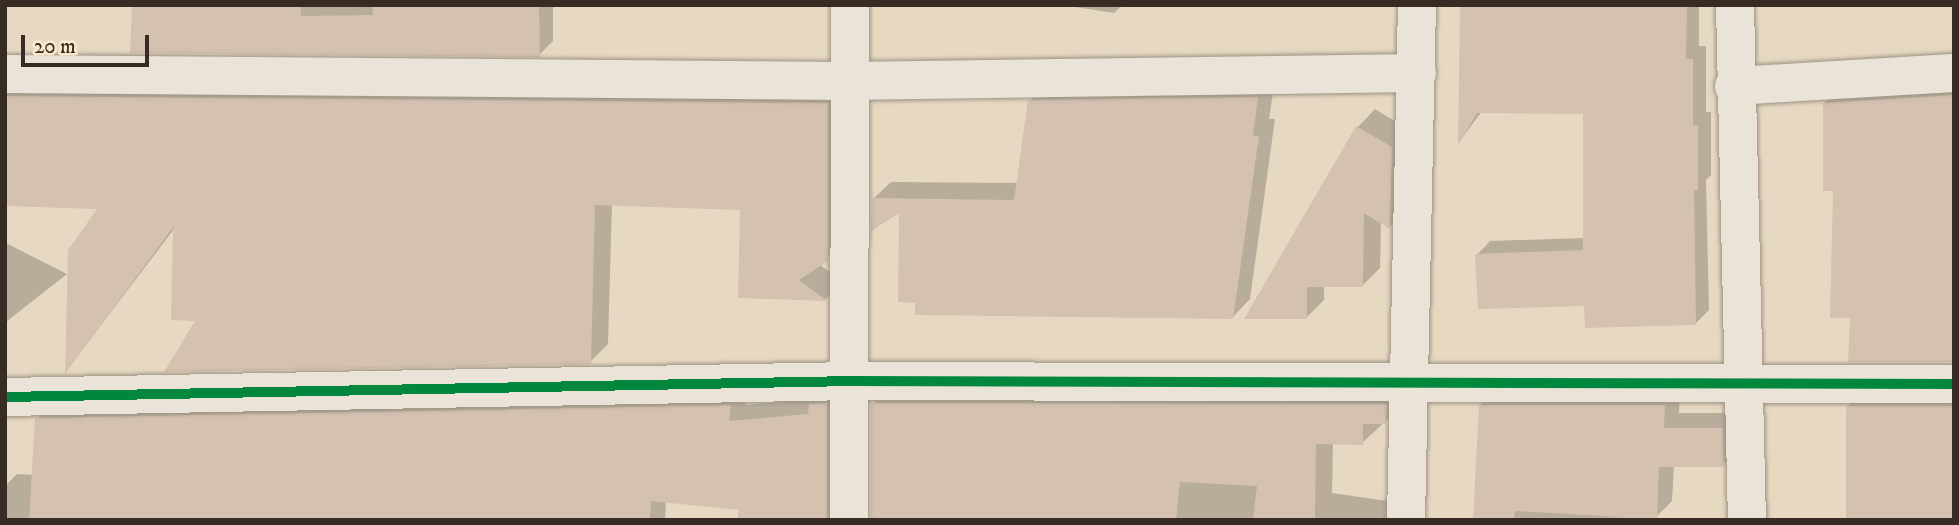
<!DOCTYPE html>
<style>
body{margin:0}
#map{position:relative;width:1959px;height:525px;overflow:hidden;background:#e7d9c1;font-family:"IM FELL DW Pica",serif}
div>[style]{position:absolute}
.shadow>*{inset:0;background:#0003}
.building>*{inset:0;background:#d4c1b0;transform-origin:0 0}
.roads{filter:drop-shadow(0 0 2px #9b9283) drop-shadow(0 0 2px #9b9283)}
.minor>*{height:38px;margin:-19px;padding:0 19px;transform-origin:19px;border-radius:19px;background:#eae3d7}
.cycleway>*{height:10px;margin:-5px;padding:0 5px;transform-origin:5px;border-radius:5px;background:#00873e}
span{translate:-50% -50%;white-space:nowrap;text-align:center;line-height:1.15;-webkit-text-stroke:6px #fae9cc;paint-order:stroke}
.frame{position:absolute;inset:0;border:7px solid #362c23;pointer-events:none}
.scale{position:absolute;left:21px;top:35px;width:128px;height:32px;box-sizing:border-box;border:4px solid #362c23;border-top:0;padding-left:9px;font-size:21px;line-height:24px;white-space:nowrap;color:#362c23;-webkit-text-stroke:5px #fae9cc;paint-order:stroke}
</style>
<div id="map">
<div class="shadow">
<div style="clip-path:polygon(134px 5px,553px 5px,553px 41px,539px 55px)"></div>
<div style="clip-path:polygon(1062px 5px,1123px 5px,1114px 13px)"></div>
<div style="clip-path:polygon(1462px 5px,1699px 5px,1699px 46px,1706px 46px,1706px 112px,1711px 112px,1711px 175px,1706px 180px,1709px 310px,1695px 324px,1585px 305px,1477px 255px,1490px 241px,1584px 238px,1585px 112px,1482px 111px,1460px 141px)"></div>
<div style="clip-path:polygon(5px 70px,845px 85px,845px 241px,819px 264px,843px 282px,826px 299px,740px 297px,742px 208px,612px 204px,608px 344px,590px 362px,198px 319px,174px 229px,67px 370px,101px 208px,5px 204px)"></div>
<div style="clip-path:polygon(1954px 79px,1954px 360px,1852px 317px,1824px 103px,1842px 85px)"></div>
<div style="clip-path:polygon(1275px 80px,1269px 119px,1275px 119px,1250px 299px,1233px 317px,873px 199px,891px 182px,1019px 183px,1030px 101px,1048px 83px)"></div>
<div style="clip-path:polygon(1375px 109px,1409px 130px,1407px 209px,1390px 227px,1381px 221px,1380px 268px,1363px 285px,1324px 285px,1324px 300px,1306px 318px,1247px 317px,1358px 127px)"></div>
<div style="clip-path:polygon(6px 243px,67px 274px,6px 322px,5px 245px)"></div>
<div style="clip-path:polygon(890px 386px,1403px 388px,1403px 405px,1362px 443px,1333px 443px,1332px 493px,1401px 503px,1404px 520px,873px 520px,873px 404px)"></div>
<div style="clip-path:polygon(828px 387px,854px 520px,739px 520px,741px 509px,666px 501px,665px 520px,5px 520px,5px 486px,17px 474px,34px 475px,37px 419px,54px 402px,747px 388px,746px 405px,817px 398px)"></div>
<div style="clip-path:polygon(1866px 388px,1954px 388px,1954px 520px,1848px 406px)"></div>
<div style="clip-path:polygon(1496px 389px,1680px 390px,1679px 413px,1738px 413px,1739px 449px,1723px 465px,1674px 466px,1672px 501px,1656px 517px,1484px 520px,1480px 405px)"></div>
</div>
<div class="building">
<div style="clip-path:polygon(132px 5px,301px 5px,301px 16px,373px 15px,372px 5px,539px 5px,540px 57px,130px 53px)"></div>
<div style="clip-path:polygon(1460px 5px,1687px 5px,1686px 59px,1693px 59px,1693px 125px,1698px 125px,1698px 190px,1694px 190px,1696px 325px,1585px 328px,1584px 306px,1478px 309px,1475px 254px,1583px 250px,1583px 114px,1477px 113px,1458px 145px)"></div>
<div style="clip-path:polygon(1954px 95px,1954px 362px,1848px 362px,1850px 318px,1830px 318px,1833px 191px,1823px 191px,1823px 103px)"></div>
<div style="clip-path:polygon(5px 96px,828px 103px,828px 261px,799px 280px,827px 301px,738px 298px,740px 210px,595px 205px,591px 364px,164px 372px,195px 321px,171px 320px,173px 227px,65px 374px,68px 250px,97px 209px,5px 206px)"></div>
<div style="clip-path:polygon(1258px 97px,1253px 136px,1259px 136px,1233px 319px,915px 315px,915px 303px,898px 302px,899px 213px,871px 231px,872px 198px,1014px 200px,1028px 100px)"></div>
<div style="clip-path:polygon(1356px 126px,1392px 147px,1390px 229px,1364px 213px,1363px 287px,1307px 287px,1307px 319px,1244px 319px)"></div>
<div style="clip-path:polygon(827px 403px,827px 520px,737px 520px,739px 510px,651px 501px,650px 520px,29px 520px,35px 418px,731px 405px,729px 421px,808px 414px,809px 404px)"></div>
<div style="clip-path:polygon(871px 403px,1387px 404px,1386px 424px,1363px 424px,1363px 445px,1316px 444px,1315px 520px,1253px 520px,1257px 486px,1180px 482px,1176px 520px,871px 520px)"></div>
<div style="clip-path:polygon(1479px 405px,1665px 405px,1664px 428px,1723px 428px,1724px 467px,1659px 467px,1657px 519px,1515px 511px,1514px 520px,1473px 520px)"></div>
<div style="left:1846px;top:406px;width:108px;height:114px"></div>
</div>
<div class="roads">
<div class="minor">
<div style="left:1735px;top:5px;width:515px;rotate:88.67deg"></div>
<div style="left:5px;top:74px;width:843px;rotate:0.48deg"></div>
<div style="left:848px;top:81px;width:569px;rotate:-0.81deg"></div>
<div style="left:1734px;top:86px;width:220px;rotate:-3.4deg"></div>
<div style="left:5px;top:397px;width:846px;rotate:-1.08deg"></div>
<div style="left:851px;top:381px;width:1103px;rotate:0.16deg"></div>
<div style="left:849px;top:520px;width:515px;rotate:-89.89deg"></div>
<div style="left:1406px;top:520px;width:515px;rotate:-88.78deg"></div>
</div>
</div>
<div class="cycleway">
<div style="left:5px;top:397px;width:846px;rotate:-1.08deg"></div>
<div style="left:851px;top:381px;width:1103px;rotate:0.16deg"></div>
</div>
<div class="frame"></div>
<div class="scale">20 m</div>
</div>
